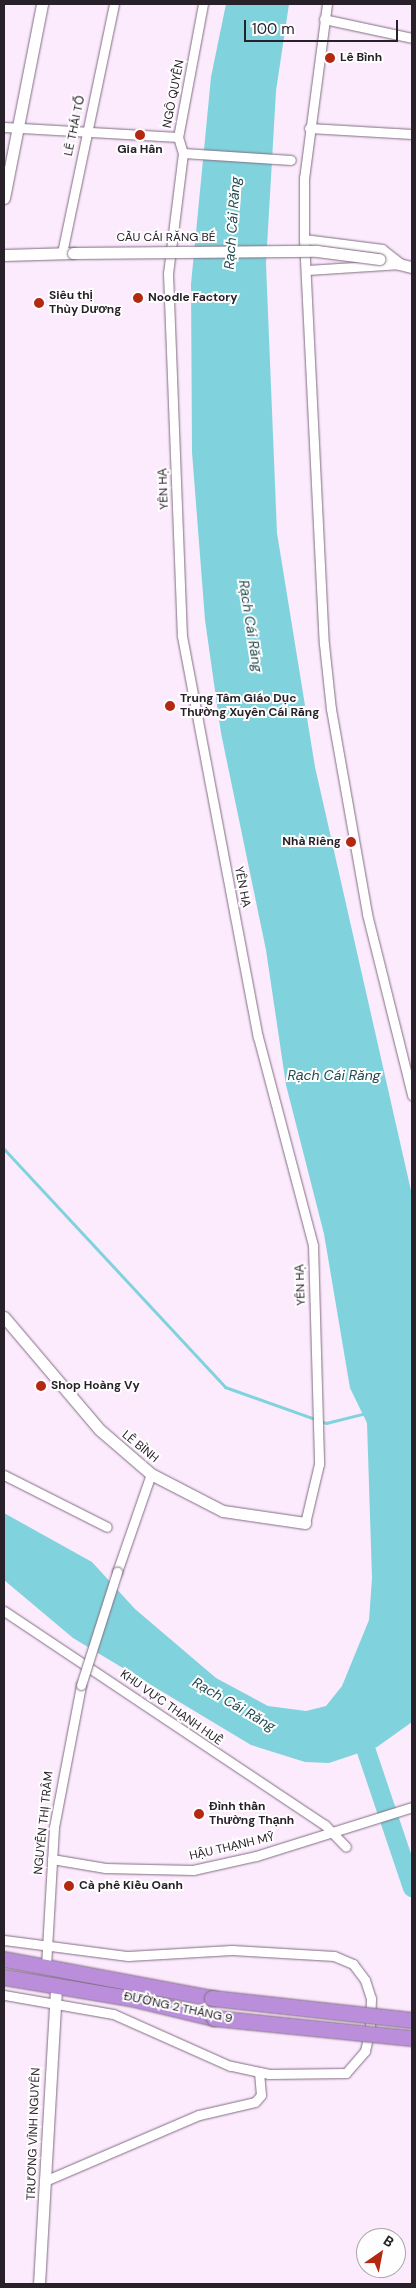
<!DOCTYPE html>
<meta charset="utf-8">
<style>
body{margin:0}
#map{position:relative;width:416px;height:2288px;overflow:hidden;background:#fceafd;font-family:"DM Sans",sans-serif}
div>[style]{position:absolute}
.water>*{inset:0;background:#80d3dd}
.stream>*{height:3px;margin:-1.5px;padding:0 1.5px;transform-origin:1.5px;border-radius:1.5px;background:#80d3dd}
.river>*{height:19px;margin:-9.5px;padding:0 9.5px;transform-origin:9.5px;border-radius:9.5px;background:#80d3dd}
.roads{filter:drop-shadow(0 0 1px #816d82) drop-shadow(0 0 1px #816d82)}
.minor>*{height:9px;margin:-4.5px;padding:0 4.5px;transform-origin:4.5px;border-radius:4.5px;background:#fff}
.tertiary>*{height:11px;margin:-5.5px;padding:0 5.5px;transform-origin:5.5px;border-radius:5.5px;background:#fff}
.trunk>*{height:15px;margin:-7.5px;padding:0 7.5px;transform-origin:7.5px;border-radius:7.5px;background:#ba8edb}
.bridges{filter:drop-shadow(0 0 1px #816d82) drop-shadow(0 0 1px #816d82)}
.minor-bridge>*{height:9px;margin:-4.5px;padding:0 4.5px;transform-origin:4.5px;border-radius:4.5px;background:#fff}
.tertiary-bridge>*{height:11px;margin:-5.5px;padding:0 5.5px;transform-origin:5.5px;border-radius:5.5px;background:#fff}
.trunk-bridge>*{height:15px;margin:-7.5px;padding:0 7.5px;transform-origin:7.5px;border-radius:7.5px;background:#ba8edb}
.dots>*{width:14px;height:14px;translate:-50% -50%;box-sizing:border-box;border:2px solid #fefefe;border-radius:50%}
span{translate:-50% -50%;white-space:nowrap;text-align:center;line-height:1.15;-webkit-text-stroke:4px #fefefe;paint-order:stroke}
.poi-label{font-size:12px;color:#292129;font-weight:700}
.left{translate:0 -50%;text-align:left}
.right{translate:-100% -50%;text-align:right}
.street-label{font-size:12px;color:#292129}
.water-label{font-size:14px;color:#234a4f;font-style:italic}
.frame{position:absolute;inset:0;border:5px solid #292129;pointer-events:none}
.north{position:absolute;left:356px;top:2228px;width:50px;height:50px;box-sizing:border-box;background:#fefefe;border:1px solid #a9a6a9;border-radius:50%;rotate:33deg;font-size:14px;font-weight:700;line-height:20px;text-align:center;color:#292129}
.north::after{content:'';display:block;margin:auto;width:18px;height:22px;background:#b42711;clip-path:polygon(50% 0,100% 100%,50% 72%,0 100%)}
.scale{position:absolute;left:244px;top:20px;width:154px;height:22px;box-sizing:border-box;border:2px solid #292129;border-top:0;padding-left:6px;font-size:15px;line-height:18px;white-space:nowrap;color:#292129;-webkit-text-stroke:4px #fefefe;paint-order:stroke}
</style>
<div id="map">
<div class="water">
<div style="clip-path:polygon(226px 4px,289px 4px,276px 91px,266px 264px,277px 533px,315px 767px,412px 1195px,412px 1722px,377px 1747px,329px 1763px,305px 1762px,251px 1745px,73px 1638px,4px 1580px,4px 1513px,92px 1562px,135px 1609px,216px 1678px,268px 1706px,306px 1711px,326px 1706px,342px 1686px,369px 1620px,372px 1578px,367px 1423px,350px 1388px,324px 1234px,286px 1085px,266px 950px,221px 733px,205px 620px,192px 452px,191px 284px,211px 77px)"></div>
</div>
<div class="stream">
<div style="left:4px;top:1149px;width:325px;rotate:47.1deg"></div>
<div style="left:225px;top:1387px;width:107px;rotate:19.6deg"></div>
<div style="left:326px;top:1423px;width:41px;rotate:-14deg"></div>
</div>
<div class="river">
<div style="left:358px;top:1727px;width:169px;rotate:71.4deg"></div>
</div>
<div class="roads">
<div class="minor">
<div style="left:203px;top:4px;width:135px;rotate:100.6deg"></div>
<div style="left:178px;top:137px;width:17px;rotate:73deg"></div>
<div style="left:183px;top:153px;width:121px;rotate:97.1deg"></div>
<div style="left:168px;top:273px;width:363px;rotate:87.8deg"></div>
<div style="left:182px;top:636px;width:408px;rotate:79.3deg"></div>
<div style="left:258px;top:1037px;width:215px;rotate:75.2deg"></div>
<div style="left:313px;top:1245px;width:219px;rotate:88.4deg"></div>
<div style="left:319px;top:1464px;width:61px;rotate:103.3deg"></div>
<div style="left:327px;top:4px;width:176px;rotate:97.5deg"></div>
<div style="left:304px;top:178px;width:61px;rotate:90deg"></div>
<div style="left:304px;top:239px;width:405px;rotate:87.2deg"></div>
<div style="left:324px;top:644px;width:65px;rotate:83.9deg"></div>
<div style="left:331px;top:709px;width:208px;rotate:80deg"></div>
<div style="left:367px;top:914px;width:187px;rotate:76deg"></div>
<div style="left:324px;top:19px;width:90px;rotate:12.2deg"></div>
<div style="left:4px;top:127px;width:174px;rotate:3.3deg"></div>
<div style="left:309px;top:128px;width:103px;rotate:3.3deg"></div>
<div style="left:183px;top:153px;width:108px;rotate:3.7deg"></div>
<div style="left:304px;top:239px;width:79px;rotate:7.3deg"></div>
<div style="left:382px;top:249px;width:24px;rotate:38deg"></div>
<div style="left:401px;top:264px;width:94px;rotate:176.3deg"></div>
<div style="left:62px;top:253px;width:254px;rotate:-78.2deg"></div>
<div style="left:4px;top:1475px;width:115px;rotate:26.8deg"></div>
<div style="left:117px;top:1572px;width:104px;rotate:-70.9deg"></div>
<div style="left:4px;top:1611px;width:386px;rotate:33.7deg"></div>
<div style="left:325px;top:1825px;width:30px;rotate:46deg"></div>
<div style="left:52px;top:1859px;width:54px;rotate:9.6deg"></div>
<div style="left:105px;top:1868px;width:88px;rotate:1.3deg"></div>
<div style="left:193px;top:1870px;width:65px;rotate:-12.5deg"></div>
<div style="left:256px;top:1856px;width:164px;rotate:-17.4deg"></div>
<div style="left:4px;top:1940px;width:125px;rotate:7.4deg"></div>
<div style="left:128px;top:1956px;width:104px;rotate:-3.3deg"></div>
<div style="left:232px;top:1950px;width:102px;rotate:3.4deg"></div>
<div style="left:334px;top:1956px;width:21px;rotate:23deg"></div>
<div style="left:353px;top:1964px;width:20px;rotate:53deg"></div>
<div style="left:365px;top:1980px;width:19px;rotate:72deg"></div>
<div style="left:371px;top:1998px;width:31px;rotate:92deg"></div>
<div style="left:370px;top:2029px;width:23px;rotate:103deg"></div>
<div style="left:365px;top:2051px;width:29px;rotate:131deg"></div>
<div style="left:346px;top:2073px;width:77px;rotate:179.3deg"></div>
<div style="left:269px;top:2074px;width:40px;rotate:-168deg"></div>
<div style="left:230px;top:2066px;width:128px;rotate:-156deg"></div>
<div style="left:113px;top:2014px;width:111px;rotate:-170.1deg"></div>
<div style="left:46px;top:1966px;width:139px;rotate:-86.7deg"></div>
<div style="left:54px;top:1827px;width:145px;rotate:-79.2deg"></div>
<div style="left:47px;top:2180px;width:165px;rotate:-23.2deg"></div>
<div style="left:199px;top:2115px;width:57px;rotate:-13.1deg"></div>
<div style="left:255px;top:2102px;width:9px;rotate:-49deg"></div>
<div style="left:261px;top:2095px;width:23px;rotate:-95deg"></div>
</div>
<div class="tertiary">
<div style="left:4px;top:198px;width:198px;rotate:-78.9deg"></div>
<div style="left:4px;top:255px;width:69px;rotate:-1.7deg"></div>
<div style="left:379px;top:259px;width:34px;rotate:14deg"></div>
<div style="left:4px;top:1317px;width:148px;rotate:49.7deg"></div>
<div style="left:100px;top:1430px;width:67px;rotate:40.8deg"></div>
<div style="left:151px;top:1474px;width:81px;rotate:27.2deg"></div>
<div style="left:223px;top:1511px;width:83px;rotate:8.3deg"></div>
<div style="left:39px;top:2284px;width:299px;rotate:-86.7deg"></div>
</div>
<div class="trunk">
<div style="left:4px;top:1959px;width:212px;rotate:10.6deg"></div>
<div style="left:4px;top:1977px;width:128px;rotate:9.5deg"></div>
<div style="left:130px;top:1998px;width:86px;rotate:13.4deg"></div>
</div>
</div>
<div class="bridges">
<div class="minor-bridge">
<div style="left:81px;top:1685px;width:119px;rotate:-72.3deg"></div>
</div>
<div class="tertiary-bridge">
<div style="left:73px;top:253px;width:244px;rotate:-0.5deg"></div>
<div style="left:317px;top:251px;width:63px;rotate:7.4deg"></div>
</div>
<div class="trunk-bridge">
<div style="left:212px;top:1998px;width:201px;rotate:6.3deg"></div>
<div style="left:214px;top:2018px;width:199px;rotate:5.8deg"></div>
</div>
</div>
<div class="dots">
<div style="left:330px;top:58px;background:#b42711"></div>
<div style="left:140px;top:135px;background:#b42711"></div>
<div style="left:138px;top:298px;background:#b42711"></div>
<div style="left:39px;top:303px;background:#b42711"></div>
<div style="left:170px;top:706px;background:#b42711"></div>
<div style="left:351px;top:842px;background:#b42711"></div>
<div style="left:41px;top:1386px;background:#b42711"></div>
<div style="left:199px;top:1814px;background:#b42711"></div>
<div style="left:69px;top:1886px;background:#b42711"></div>
</div>
<div class="poi-label">
<span class="left" style="left:340px;top:58px">Lê Bình</span>
<span style="left:140px;top:150px">Gia Hân</span>
<span class="left" style="left:49px;top:303px">Siêu thị<br>Thùy Dương</span>
<span class="left" style="left:148px;top:298px">Noodle Factory</span>
<span class="left" style="left:180px;top:706px">Trung Tâm Giáo Dục<br>Thường Xuyên Cái Răng</span>
<span class="right" style="left:341px;top:842px">Nhà Riêng</span>
<span class="left" style="left:51px;top:1386px">Shop Hoàng Vy</span>
<span class="left" style="left:209px;top:1814px">Đình thần<br>Thường Thạnh</span>
<span class="left" style="left:79px;top:1886px">Cà phê Kiều Oanh</span>
</div>
<div class="street-label">
<span style="left:174px;top:94px;rotate:-79deg">NGÔ QUYỀN</span>
<span style="left:75px;top:126px;rotate:-78deg">LÊ THÁI TỔ</span>
<span style="left:166px;top:238px">CẦU CÁI RĂNG BÉ</span>
<span style="left:164px;top:489px;rotate:-92deg">YÊN HẠ</span>
<span style="left:242px;top:887px;rotate:79deg">YÊN HẠ</span>
<span style="left:301px;top:1285px;rotate:-92deg">YÊN HẠ</span>
<span style="left:140px;top:1447px;rotate:39deg">LÊ BÌNH</span>
<span style="left:171px;top:1708px;rotate:35deg">KHU VỰC THẠNH HUỀ</span>
<span style="left:44px;top:1823px;rotate:-84deg">NGUYỄN THỊ TRÂM</span>
<span style="left:232px;top:1847px;rotate:-13deg">HẬU THẠNH MỸ</span>
<span style="left:178px;top:2008px;rotate:12deg">ĐƯỜNG 2 THÁNG 9</span>
<span style="left:34px;top:2134px;rotate:-88deg">TRƯƠNG VĨNH NGUYÊN</span>
</div>
<div class="water-label">
<span style="left:232px;top:223px;rotate:-86deg">Rạch Cái Răng</span>
<span style="left:251px;top:626px;rotate:81deg">Rạch Cái Răng</span>
<span style="left:334px;top:1075px">Rạch Cái Răng</span>
<span style="left:234px;top:1704px;rotate:30deg">Rạch Cái Răng</span>
</div>
<div class="frame"></div>
<div class="north">B</div>
<div class="scale">100 m</div>
</div>
